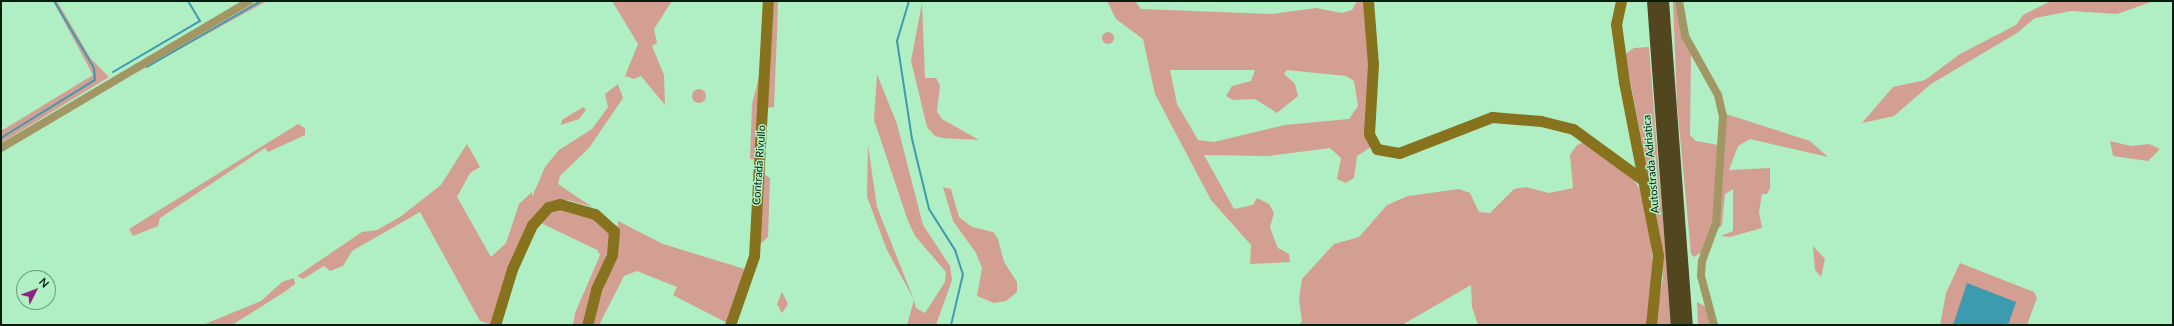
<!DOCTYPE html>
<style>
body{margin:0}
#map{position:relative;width:2174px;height:326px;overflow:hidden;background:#b0efc4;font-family:Lato,sans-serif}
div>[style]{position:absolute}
.green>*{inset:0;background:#d39f92}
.round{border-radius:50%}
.water>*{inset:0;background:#3d9baf}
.stream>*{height:2px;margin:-1px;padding:0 1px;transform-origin:1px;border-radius:1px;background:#3d9baf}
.street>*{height:8px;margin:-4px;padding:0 4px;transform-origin:4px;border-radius:4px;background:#a39665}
.secondary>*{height:11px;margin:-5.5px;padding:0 5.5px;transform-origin:5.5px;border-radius:5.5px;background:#87721d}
.highway>*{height:12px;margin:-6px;padding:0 6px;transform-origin:6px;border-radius:6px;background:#51461d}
span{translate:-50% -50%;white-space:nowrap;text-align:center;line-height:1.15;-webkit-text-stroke:3px #b0efc4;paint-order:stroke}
.street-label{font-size:11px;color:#041c0d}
.frame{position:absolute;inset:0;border:2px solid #041c0d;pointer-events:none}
.north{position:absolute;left:16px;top:270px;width:40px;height:40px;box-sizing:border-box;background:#b0efc4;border:1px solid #6b9b7b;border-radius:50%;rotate:48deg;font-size:11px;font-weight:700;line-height:16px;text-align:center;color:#041c0d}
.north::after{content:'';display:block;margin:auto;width:14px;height:18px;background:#912182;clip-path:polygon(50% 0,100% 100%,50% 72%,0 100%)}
</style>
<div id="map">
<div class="green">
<div style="clip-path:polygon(53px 1px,57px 1px,91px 59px,109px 77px,1px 143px,1px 131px,93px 75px)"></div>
<div style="clip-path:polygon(258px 1px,267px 1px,131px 76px,170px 53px)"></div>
<div style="clip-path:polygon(612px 1px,672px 1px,654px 29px,657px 43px,652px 46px,664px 75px,665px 105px,641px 76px,634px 79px,625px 76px,638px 44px)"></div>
<div style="clip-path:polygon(771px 1px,778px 1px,777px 33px,774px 107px,766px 108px)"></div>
<div style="clip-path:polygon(evenodd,1107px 1px,1135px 1px,1141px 9px,1272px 14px,1316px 8px,1342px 13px,1352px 10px,1357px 1px,1366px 1px,1371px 147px,1357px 156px,1354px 178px,1346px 183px,1337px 179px,1341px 158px,1330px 148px,1268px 156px,1204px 155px,1234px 209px,1253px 205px,1257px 198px,1269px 204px,1274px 213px,1270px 227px,1275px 241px,1278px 248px,1289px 254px,1290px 262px,1250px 264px,1251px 245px,1211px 200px,1155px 94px,1143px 39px,1116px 19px,1107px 1px,1170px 70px,1255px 70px,1251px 81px,1232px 86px,1226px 96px,1233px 100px,1255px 99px,1277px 113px,1298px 96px,1295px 84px,1284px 74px,1287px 70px,1346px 76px,1354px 81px,1358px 106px,1349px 119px,1285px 125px,1214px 142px,1198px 140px,1177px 104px,1170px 70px)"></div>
<div style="clip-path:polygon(1673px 1px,1678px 1px,1686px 45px,1691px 55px,1690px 135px,1696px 141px,1718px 145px,1715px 219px,1702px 252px,1694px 257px,1691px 254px,1677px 104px)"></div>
<div style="clip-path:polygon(2051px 1px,2154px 1px,2117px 14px,2071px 11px,2035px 18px,2017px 33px,1931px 84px,1894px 116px,1862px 123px,1893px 87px,1925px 80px,1960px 54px,2016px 25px,2023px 15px)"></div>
<div style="clip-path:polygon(922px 3px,925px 78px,936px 78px,940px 85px,937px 112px,942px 119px,979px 140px,942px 138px,935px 136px,927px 127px,911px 61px)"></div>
<div class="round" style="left:1102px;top:32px;width:12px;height:12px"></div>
<div style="clip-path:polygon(1649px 47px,1659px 174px,1672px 325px,1654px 325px,1663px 279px,1661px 241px,1625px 54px,1634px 48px)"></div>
<div style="clip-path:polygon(761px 69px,757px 160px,750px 159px,752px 104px)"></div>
<div style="clip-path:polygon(877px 74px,897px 124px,923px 225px,950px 266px,952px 280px,936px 325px,907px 325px,914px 300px,887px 250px,867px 197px,868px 145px,877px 207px,914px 300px,916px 308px,925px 313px,945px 282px,946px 272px,915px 236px,908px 221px,874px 120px)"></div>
<div style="clip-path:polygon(618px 84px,623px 98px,589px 148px,560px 176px,558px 184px,592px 207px,568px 200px,555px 202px,535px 216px,493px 325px,480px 321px,420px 212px,352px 251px,343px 266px,330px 271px,324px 266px,303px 279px,297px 276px,362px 232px,377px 230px,400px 217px,441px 185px,467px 144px,480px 167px,470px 173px,457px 197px,491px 257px,506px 243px,519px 204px,532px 192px,532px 197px,545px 167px,559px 150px,592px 129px,608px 107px,605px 94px)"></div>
<div class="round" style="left:692px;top:89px;width:14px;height:14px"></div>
<div style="clip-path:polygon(583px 107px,586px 110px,579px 119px,561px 125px,562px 120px)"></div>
<div style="clip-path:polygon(1726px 114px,1810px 141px,1828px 157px,1750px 139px,1738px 146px,1729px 170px,1770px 168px,1770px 188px,1767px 194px,1762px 194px,1759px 212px,1762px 228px,1730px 237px,1721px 236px,1733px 231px,1733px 189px,1725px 194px,1722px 225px,1716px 231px)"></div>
<div style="clip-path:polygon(298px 124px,305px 128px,305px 135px,268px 152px,265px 148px,160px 218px,158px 226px,133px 236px,129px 229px)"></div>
<div style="clip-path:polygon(1588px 141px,1629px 174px,1643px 193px,1654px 267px,1647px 325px,1478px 325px,1472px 307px,1471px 285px,1402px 325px,1298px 325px,1302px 322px,1299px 299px,1302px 279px,1334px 244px,1359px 237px,1387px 205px,1408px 196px,1459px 189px,1470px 193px,1479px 212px,1490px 213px,1514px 189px,1526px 187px,1549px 193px,1573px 188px,1570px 155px,1577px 145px)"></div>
<div style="clip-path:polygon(2110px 141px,2131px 146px,2149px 144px,2160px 149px,2148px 161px,2113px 156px)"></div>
<div style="clip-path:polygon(763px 158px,765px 175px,770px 178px,768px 237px,758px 246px)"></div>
<div style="clip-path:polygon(943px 187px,951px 189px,959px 217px,972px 227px,993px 232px,998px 239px,1004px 262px,1017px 282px,1017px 292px,1006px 301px,994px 303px,977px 296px,982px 268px,976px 253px,953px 221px)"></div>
<div style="clip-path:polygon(564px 208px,599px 221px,613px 235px,583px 325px,573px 325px,575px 313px,600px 255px,597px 250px,539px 222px,547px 214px)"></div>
<div style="clip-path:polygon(618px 221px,663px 244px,748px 270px,729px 324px,673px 295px,677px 287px,637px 271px,624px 276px,599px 325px,590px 325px,618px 248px)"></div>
<div style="clip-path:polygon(1813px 246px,1825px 259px,1821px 277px,1815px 270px)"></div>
<div style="clip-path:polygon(1960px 263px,2034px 292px,2037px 298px,2027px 325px,1940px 325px,1946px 293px)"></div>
<div style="clip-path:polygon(294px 278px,295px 284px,286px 291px,232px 325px,205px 324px,261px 301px,282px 282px)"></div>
<div style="clip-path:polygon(782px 292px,788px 304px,782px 313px,777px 304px)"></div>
<div style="clip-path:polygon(1697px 302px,1708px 308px,1712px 325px,1698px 325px)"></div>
</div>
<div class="water">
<div style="clip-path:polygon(1967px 283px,2016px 302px,2008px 325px,1953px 325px)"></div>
</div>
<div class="stream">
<div style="left:909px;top:1px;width:42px;rotate:106.7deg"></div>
<div style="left:897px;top:41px;width:99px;rotate:81.3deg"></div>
<div style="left:912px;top:139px;width:72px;rotate:76.3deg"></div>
<div style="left:929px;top:209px;width:49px;rotate:57.6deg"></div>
<div style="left:955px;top:250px;width:25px;rotate:72deg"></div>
<div style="left:963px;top:274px;width:52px;rotate:103.2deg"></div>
<div style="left:147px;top:67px;width:132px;rotate:-30.1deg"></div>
<div style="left:113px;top:72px;width:101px;rotate:-30.4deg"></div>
<div style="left:200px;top:21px;width:23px;rotate:-121deg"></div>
<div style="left:1px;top:138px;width:110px;rotate:-31.7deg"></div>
<div style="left:95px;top:80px;width:12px;rotate:-95deg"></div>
<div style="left:94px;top:68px;width:78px;rotate:-120.8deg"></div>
</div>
<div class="street">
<div style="left:1679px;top:1px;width:36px;rotate:80deg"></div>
<div style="left:1685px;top:36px;width:68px;rotate:60.8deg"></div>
<div style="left:1718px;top:95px;width:22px;rotate:77deg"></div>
<div style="left:1723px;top:116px;width:107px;rotate:93.7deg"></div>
<div style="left:1716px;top:223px;width:40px;rotate:110.2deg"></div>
<div style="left:1702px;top:261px;width:15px;rotate:94deg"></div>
<div style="left:1701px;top:276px;width:51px;rotate:75.1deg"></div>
<div style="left:1px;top:148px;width:289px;rotate:-30.6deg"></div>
</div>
<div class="secondary">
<div style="left:1368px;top:1px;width:63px;rotate:85.5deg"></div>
<div style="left:1373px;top:64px;width:70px;rotate:93.3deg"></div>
<div style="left:1369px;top:134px;width:17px;rotate:62deg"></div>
<div style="left:1377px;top:149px;width:22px;rotate:10deg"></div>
<div style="left:1399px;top:153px;width:100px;rotate:-21.2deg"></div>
<div style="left:1492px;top:117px;width:49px;rotate:4.7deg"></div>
<div style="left:1541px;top:121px;width:33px;rotate:14deg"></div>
<div style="left:1573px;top:129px;width:87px;rotate:36.1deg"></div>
<div style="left:1621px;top:1px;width:24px;rotate:102deg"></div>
<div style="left:1616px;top:24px;width:59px;rotate:82.1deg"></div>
<div style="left:1624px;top:82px;width:177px;rotate:78.9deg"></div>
<div style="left:1658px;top:256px;width:69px;rotate:95.8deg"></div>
<div style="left:495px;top:325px;width:59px;rotate:-73.1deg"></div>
<div style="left:512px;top:269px;width:48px;rotate:-65.6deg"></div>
<div style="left:532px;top:225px;width:24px;rotate:-48deg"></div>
<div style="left:548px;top:207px;width:12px;rotate:-14deg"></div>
<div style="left:560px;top:204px;width:36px;rotate:16deg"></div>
<div style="left:595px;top:214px;width:25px;rotate:42deg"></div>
<div style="left:614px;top:231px;width:24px;rotate:95deg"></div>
<div style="left:612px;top:255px;width:38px;rotate:115deg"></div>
<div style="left:596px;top:290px;width:36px;rotate:104deg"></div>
<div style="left:730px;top:325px;width:73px;rotate:-70.8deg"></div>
<div style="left:754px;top:256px;width:255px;rotate:-86.9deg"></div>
</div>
<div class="highway">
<div style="left:1653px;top:1px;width:325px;rotate:85.8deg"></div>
<div style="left:1663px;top:1px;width:325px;rotate:85.8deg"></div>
</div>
<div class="street-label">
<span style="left:1651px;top:164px;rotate:-95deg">Autostrada Adriatica</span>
<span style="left:759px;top:165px;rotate:-86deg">Contrada Rivullo</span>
</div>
<div class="frame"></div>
<div class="north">N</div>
</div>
